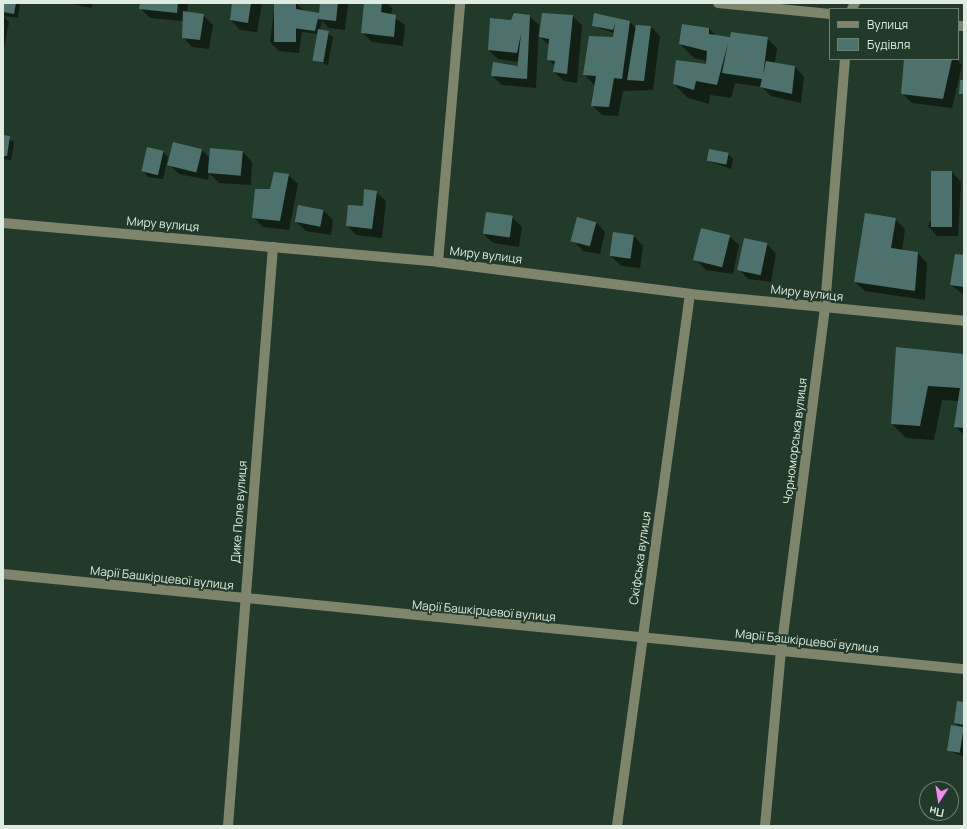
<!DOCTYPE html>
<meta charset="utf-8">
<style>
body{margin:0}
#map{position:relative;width:967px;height:829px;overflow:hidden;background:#223a29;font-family:Manrope,sans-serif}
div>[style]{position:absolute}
.shadow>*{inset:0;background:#0007}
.building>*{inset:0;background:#4d726e;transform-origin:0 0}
.minor>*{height:10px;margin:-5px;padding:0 5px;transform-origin:5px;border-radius:5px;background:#7f856a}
span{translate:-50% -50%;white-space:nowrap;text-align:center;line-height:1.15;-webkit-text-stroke:3.5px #223a29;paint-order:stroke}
.street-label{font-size:12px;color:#ddebe0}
.frame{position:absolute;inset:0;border:4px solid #ddebe0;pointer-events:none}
.legend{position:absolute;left:829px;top:8px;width:130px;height:52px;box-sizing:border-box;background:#223a29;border:1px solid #6d8172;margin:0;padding:5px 7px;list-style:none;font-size:12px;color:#ddebe0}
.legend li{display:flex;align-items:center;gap:8px;height:20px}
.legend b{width:20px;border:1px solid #6d8172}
.north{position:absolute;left:919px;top:781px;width:40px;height:40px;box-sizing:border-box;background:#223a29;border:1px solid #6d8172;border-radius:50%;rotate:192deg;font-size:11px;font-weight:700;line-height:16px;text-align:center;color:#ddebe0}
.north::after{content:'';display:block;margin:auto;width:14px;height:18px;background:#f28af3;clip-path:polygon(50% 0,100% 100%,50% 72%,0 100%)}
</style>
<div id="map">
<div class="shadow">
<div style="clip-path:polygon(3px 3px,20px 3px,18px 18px,3px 16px)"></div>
<div style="clip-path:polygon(68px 3px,92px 3px,92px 8px)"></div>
<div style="clip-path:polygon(141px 3px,188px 3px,187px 13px,203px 15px,213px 25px,209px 49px,192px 47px,183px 37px,183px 21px,150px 18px,140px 8px)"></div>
<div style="clip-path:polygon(233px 3px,262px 3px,257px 32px,240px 30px,231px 20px)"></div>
<div style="clip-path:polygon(275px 3px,296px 3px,305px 12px,320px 15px,321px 3px,348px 4px,345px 30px,329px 28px,322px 21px,320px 30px,333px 37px,328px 65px,313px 60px,318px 34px,302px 32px,299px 53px,279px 51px,270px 42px)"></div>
<div style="clip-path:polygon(365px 3px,386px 3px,392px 8px,391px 15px,405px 25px,403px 46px,372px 42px,362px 32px)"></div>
<div style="clip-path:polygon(3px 16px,9px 22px,4px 48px,3px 48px)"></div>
<div style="clip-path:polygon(529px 16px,539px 25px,536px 88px,502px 85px,492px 76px,493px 63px,519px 67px,519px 62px,498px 59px,489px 50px,512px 21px)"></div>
<div style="clip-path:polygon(572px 16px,582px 25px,577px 83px,564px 81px,554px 72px,555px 66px,548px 59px,550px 46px,540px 37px)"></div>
<div style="clip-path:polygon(615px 20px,630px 22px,636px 28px,651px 27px,660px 36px,653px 90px,623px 91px,618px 116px,602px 115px,592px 105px,595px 86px,584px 74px,614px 39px,614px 33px,593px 26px)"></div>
<div style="clip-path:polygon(709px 28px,716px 36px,767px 38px,777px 48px,775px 63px,795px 67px,804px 77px,801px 103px,771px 96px,762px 87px,735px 83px,731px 98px,710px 95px,709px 104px,688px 98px,674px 84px,706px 65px,707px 61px,694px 58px,680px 44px)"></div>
<div style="clip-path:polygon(905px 59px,956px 59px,962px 65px,952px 108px,912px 103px,902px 93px)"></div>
<div style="clip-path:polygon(3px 136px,14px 142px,11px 160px,3px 159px)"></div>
<div style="clip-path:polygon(202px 150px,210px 158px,243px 152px,252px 162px,251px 185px,219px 183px,209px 173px,208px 180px,179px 174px,169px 164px)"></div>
<div style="clip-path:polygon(163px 152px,168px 157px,163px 179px,148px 177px,144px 172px)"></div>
<div style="clip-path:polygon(728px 154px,733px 159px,731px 169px,708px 161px)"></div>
<div style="clip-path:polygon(952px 172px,961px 182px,958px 236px,937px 236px,928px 226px)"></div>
<div style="clip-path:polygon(288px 175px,298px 184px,289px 230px,263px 227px,253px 217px,271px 191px)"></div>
<div style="clip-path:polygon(376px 192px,386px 201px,382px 238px,356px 235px,347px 225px)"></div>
<div style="clip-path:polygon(324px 211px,333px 220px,331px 235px,306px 231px,296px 222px)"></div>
<div style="clip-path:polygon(512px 217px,522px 227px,519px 247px,493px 243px,484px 234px)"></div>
<div style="clip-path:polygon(895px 219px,905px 229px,902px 251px,918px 253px,927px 263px,925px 300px,865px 291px,855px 282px)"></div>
<div style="clip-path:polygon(596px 222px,605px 232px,600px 254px,583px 251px,574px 241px)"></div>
<div style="clip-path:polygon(634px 236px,643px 246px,640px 268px,621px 266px,611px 256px)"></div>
<div style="clip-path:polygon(729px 236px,739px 245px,733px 274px,706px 270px,696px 260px)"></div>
<div style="clip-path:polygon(767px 244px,776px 254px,771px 282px,748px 279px,739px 269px)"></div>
<div style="clip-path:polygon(964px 256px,964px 295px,951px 285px)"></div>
<div style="clip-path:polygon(897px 348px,964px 355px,964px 435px,955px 426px,959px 401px,942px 400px,934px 440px,906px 438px,892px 424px)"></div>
<div style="clip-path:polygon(964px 703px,964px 757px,950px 751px,959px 727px,955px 723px)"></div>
</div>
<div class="building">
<div style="clip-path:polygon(3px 3px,16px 3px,14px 14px,3px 12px)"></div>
<div style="clip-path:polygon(140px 3px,178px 3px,177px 13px,139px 9px)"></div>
<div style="clip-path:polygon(232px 3px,251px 3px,248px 23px,230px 20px)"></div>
<div style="left:274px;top:3px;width:22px;height:39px"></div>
<div style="clip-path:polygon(320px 3px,338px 3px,336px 21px,318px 19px,319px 14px,315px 31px,293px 28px,296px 9px,319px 13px)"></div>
<div style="clip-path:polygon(364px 3px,382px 3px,381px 12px,396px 15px,394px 37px,361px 33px)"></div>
<div style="clip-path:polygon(183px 11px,204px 14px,200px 40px,182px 38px)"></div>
<div style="clip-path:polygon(514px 13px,530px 15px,527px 79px,491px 76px,493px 62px,517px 66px,517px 70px,521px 34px,517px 53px,488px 50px,490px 18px,511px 20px)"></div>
<div style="clip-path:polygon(542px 13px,573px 15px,567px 74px,553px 72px,555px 61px,547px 60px,549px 39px,539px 37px)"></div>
<div style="clip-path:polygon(594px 13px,630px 21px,622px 79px,614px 78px,609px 107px,591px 106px,596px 76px,583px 75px,589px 36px,613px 37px,615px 23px,613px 30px,592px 26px)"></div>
<div style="clip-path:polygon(682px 24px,709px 28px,709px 34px,730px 37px,731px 32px,768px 37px,763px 75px,766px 61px,795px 66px,792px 94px,760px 87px,762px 79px,722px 73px,728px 43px,717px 85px,696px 81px,694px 90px,673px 84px,676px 60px,706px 64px,707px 51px,679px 44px)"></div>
<div style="clip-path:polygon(636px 25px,651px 26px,644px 81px,627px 80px)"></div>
<div style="left:318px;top:29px;width:11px;height:32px;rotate:10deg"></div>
<div style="clip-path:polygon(904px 59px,952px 59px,943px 99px,901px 94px)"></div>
<div style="clip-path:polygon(960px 80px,964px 80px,964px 94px,959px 94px)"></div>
<div style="clip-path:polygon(3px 135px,10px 136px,7px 156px,3px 156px)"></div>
<div style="left:173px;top:142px;width:30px;height:24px;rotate:14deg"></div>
<div style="left:147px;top:147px;width:17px;height:25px;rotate:13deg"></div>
<div style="left:210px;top:148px;width:33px;height:25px;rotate:5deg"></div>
<div style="left:709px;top:149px;width:20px;height:12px;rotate:11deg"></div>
<div style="left:931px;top:171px;width:21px;height:56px"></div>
<div style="clip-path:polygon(274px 172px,289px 174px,280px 221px,252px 218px,255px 189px,270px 189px)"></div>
<div style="clip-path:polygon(364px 189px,377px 191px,372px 229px,346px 226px,348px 205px,363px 206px)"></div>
<div style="left:298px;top:205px;width:26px;height:17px;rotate:11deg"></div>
<div style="left:486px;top:212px;width:27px;height:22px;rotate:8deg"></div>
<div style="clip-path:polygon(865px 213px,896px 218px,891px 248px,918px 252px,915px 291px,854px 282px)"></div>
<div style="left:577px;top:217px;width:20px;height:25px;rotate:15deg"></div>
<div style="left:701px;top:228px;width:30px;height:33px;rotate:14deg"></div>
<div style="left:613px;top:232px;width:21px;height:24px;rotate:8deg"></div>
<div style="left:744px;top:238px;width:24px;height:33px;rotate:12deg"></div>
<div style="clip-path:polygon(955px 254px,964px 255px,964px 287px,950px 285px)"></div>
<div style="clip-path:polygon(896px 347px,964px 354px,964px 428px,954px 427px,960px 388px,928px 386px,920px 426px,891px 424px)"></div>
<div style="clip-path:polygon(957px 701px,964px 702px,964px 725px,954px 723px)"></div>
<div style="left:951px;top:725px;width:13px;height:26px;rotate:9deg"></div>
</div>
<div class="minor">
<div style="left:718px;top:3px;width:113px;rotate:5.6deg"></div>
<div style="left:852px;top:9px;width:7px;rotate:-63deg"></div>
<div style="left:958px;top:26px;width:6px"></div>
<div style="left:3px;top:223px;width:437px;rotate:5.1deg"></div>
<div style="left:438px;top:262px;width:254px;rotate:7.2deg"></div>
<div style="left:690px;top:294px;width:275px;rotate:5.6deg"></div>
<div style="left:438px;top:262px;width:260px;rotate:-85.1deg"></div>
<div style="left:3px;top:574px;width:966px;rotate:5.65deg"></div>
<div style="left:228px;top:826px;width:581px;rotate:-85.56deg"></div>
<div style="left:617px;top:826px;width:537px;rotate:-82.19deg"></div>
<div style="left:765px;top:826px;width:176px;rotate:-84.8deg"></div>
<div style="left:781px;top:651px;width:347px;rotate:-82.7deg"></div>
<div style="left:825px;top:307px;width:249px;rotate:-85.4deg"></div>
</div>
<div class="street-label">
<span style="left:163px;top:224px;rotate:5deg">Миру вулиця</span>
<span style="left:486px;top:255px;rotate:7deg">Миру вулиця</span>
<span style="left:807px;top:293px;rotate:6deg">Миру вулиця</span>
<span style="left:795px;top:441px;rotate:-83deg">Чорноморська вулиця</span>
<span style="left:239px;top:512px;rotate:-86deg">Дике Поле вулиця</span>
<span style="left:640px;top:558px;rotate:-82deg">Скіфська вулиця</span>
<span style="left:162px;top:578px;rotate:6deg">Марії Башкірцевої вулиця</span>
<span style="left:484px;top:611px;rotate:5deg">Марії Башкірцевої вулиця</span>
<span style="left:807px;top:641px;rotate:6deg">Марії Башкірцевої вулиця</span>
</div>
<div class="frame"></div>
<ul class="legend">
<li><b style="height:5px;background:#7f856a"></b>Вулиця</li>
<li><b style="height:11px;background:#4d726e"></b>Будівля</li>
</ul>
<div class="north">Пн</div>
</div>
